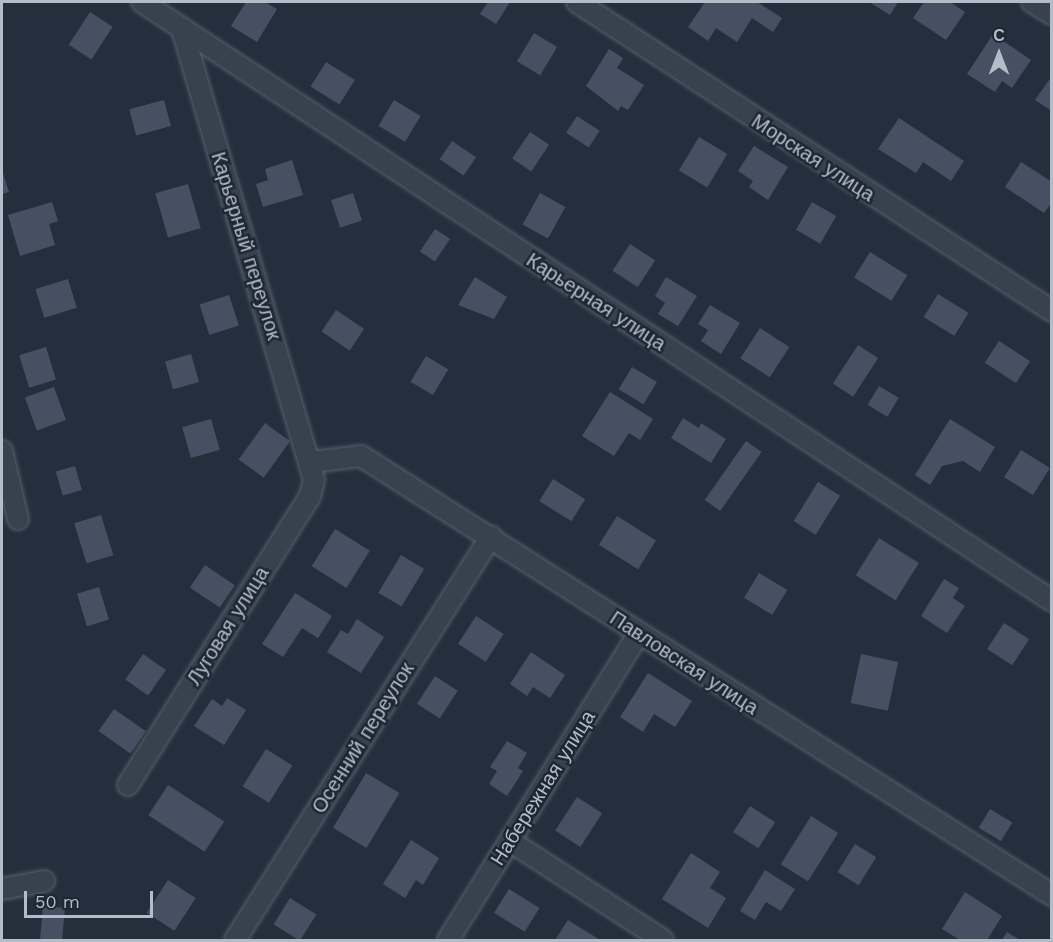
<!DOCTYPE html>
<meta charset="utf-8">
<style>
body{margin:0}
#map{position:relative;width:1053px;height:942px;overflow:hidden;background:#242f3e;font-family:"Work Sans",sans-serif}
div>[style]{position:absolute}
.building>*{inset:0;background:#455162;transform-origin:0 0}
.roads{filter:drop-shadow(0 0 2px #565f6c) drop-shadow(0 0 2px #565f6c)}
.minor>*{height:20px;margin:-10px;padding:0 10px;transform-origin:10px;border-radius:10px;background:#38414e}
span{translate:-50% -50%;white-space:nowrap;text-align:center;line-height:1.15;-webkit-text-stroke:5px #1d2633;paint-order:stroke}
.street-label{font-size:20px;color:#b4bcc9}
.frame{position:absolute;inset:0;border:3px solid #b4bcc9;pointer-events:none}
.north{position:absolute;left:969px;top:24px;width:60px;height:60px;-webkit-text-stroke:4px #1d2633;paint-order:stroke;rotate:0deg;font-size:16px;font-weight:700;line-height:24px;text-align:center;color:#b4bcc9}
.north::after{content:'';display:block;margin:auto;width:21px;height:27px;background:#b4bcc9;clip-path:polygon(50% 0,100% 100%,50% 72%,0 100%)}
.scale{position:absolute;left:24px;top:891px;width:129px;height:27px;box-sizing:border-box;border:3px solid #b4bcc9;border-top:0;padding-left:8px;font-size:18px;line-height:21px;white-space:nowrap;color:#b4bcc9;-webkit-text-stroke:4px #1d2633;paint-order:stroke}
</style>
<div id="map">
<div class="building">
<div style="clip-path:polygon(246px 2px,265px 2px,277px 9px,257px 42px,231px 26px)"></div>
<div style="clip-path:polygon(488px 2px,510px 2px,496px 24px,480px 14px)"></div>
<div style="clip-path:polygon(705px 2px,757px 2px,782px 18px,773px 32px,752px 18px,737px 42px,716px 28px,708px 41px,688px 27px)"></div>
<div style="clip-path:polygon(869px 2px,898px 2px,890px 15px)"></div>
<div style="clip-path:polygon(924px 2px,950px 2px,965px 12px,946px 40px,913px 18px)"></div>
<div style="left:90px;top:12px;width:27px;height:39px;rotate:33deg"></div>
<div style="left:534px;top:33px;width:27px;height:33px;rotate:31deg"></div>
<div style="clip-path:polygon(993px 34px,1031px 60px,1012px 88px,1002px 81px,995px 92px,967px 74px)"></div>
<div style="clip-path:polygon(609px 49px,623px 58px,617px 68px,644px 85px,628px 110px,621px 106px,618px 111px,586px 86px)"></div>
<div style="left:326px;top:62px;width:34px;height:29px;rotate:32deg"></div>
<div style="clip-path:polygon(1052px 76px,1052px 111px,1035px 100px)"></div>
<div style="left:164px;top:100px;width:27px;height:36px;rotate:75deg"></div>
<div style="left:394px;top:100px;width:31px;height:30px;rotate:31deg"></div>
<div style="left:577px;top:116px;width:27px;height:20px;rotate:33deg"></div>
<div style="clip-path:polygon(899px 118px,964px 161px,951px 181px,923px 162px,916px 173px,878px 149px)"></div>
<div style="left:530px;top:132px;width:23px;height:32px;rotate:34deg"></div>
<div style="left:699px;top:137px;width:33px;height:39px;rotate:31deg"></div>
<div style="left:452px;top:141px;width:29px;height:22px;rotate:34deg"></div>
<div style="clip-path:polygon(754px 146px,788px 167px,768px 200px,749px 187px,753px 181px,738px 171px)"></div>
<div style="clip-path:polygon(292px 160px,303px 195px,263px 207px,256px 184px,268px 180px,265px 169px)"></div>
<div style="clip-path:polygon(1021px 162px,1052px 182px,1052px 202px,1044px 213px,1005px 187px)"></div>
<div style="clip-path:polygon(2px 170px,9px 192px,2px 194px)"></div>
<div style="left:188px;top:184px;width:46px;height:34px;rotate:74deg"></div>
<div style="left:353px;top:193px;width:29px;height:23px;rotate:72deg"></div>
<div style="left:540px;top:193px;width:29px;height:36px;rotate:29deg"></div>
<div style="clip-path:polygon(52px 202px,58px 221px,49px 224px,55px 245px,20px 256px,8px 215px)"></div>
<div style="left:812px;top:202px;width:28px;height:32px;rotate:30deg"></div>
<div style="left:435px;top:229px;width:18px;height:27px;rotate:34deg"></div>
<div style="left:630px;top:244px;width:30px;height:32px;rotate:33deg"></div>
<div style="left:870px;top:252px;width:44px;height:30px;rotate:32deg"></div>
<div style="clip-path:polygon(475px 277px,507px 297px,494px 319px,458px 305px)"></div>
<div style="clip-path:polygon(666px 277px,697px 296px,678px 326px,658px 314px,665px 303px,655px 296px)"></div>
<div style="left:68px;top:279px;width:30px;height:34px;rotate:73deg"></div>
<div style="left:938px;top:294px;width:36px;height:27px;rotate:32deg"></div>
<div style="left:229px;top:295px;width:32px;height:31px;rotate:72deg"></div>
<div style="clip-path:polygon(710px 305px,740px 323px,721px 354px,701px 341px,708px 330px,698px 324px)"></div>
<div style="left:336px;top:310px;width:34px;height:26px;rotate:34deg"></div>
<div style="left:760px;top:328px;width:35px;height:36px;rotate:33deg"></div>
<div style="left:999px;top:341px;width:37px;height:26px;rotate:33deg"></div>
<div style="left:858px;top:345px;width:24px;height:46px;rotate:33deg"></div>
<div style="left:46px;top:347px;width:34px;height:28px;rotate:73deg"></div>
<div style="left:191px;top:354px;width:29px;height:27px;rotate:74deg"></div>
<div style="left:426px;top:356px;width:26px;height:30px;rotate:31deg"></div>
<div style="left:632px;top:367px;width:29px;height:26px;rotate:31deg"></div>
<div style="left:879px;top:386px;width:23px;height:22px;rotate:31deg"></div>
<div style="left:54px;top:387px;width:35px;height:31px;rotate:70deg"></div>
<div style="clip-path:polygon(610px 392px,653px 419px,640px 440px,629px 433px,614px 456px,582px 436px)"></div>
<div style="clip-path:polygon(683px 418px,699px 428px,701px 423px,726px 439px,711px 463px,671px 438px)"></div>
<div style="left:211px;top:419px;width:32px;height:30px;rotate:74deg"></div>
<div style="clip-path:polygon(950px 419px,995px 447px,980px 472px,963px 461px,942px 466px,930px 485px,915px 475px)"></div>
<div style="left:265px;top:423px;width:31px;height:45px;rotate:36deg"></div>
<div style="left:746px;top:441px;width:19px;height:72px;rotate:35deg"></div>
<div style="left:1021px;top:450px;width:34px;height:32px;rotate:32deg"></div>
<div style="left:75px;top:466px;width:25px;height:20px;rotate:74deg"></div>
<div style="left:553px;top:479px;width:38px;height:26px;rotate:32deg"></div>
<div style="left:818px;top:482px;width:26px;height:46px;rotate:32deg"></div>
<div style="left:101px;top:515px;width:42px;height:28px;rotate:73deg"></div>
<div style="left:617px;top:516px;width:46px;height:34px;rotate:32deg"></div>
<div style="left:335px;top:529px;width:41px;height:44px;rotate:32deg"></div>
<div style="left:879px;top:538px;width:47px;height:44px;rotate:32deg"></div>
<div style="left:401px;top:555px;width:27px;height:44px;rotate:31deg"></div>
<div style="left:205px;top:565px;width:36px;height:27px;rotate:34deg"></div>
<div style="left:759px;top:573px;width:33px;height:29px;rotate:31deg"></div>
<div style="clip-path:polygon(944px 579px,959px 588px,953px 598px,965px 606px,947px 633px,921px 616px)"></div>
<div style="left:99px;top:587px;width:34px;height:23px;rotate:73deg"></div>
<div style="clip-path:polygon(295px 593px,332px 616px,318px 638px,302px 628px,283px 657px,262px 644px)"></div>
<div style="left:476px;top:616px;width:33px;height:33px;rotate:33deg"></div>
<div style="clip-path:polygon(357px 619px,384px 637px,361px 673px,327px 652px,341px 630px,348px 634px)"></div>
<div style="left:1004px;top:623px;width:30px;height:31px;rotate:33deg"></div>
<div style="clip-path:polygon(531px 652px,565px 675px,550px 698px,533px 687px,527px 696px,510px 684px)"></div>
<div style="left:143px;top:654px;width:28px;height:31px;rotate:35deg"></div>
<div style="left:861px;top:654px;width:38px;height:50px;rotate:12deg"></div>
<div style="clip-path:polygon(648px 673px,692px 701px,675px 727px,654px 714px,643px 732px,620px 717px)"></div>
<div style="left:435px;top:676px;width:27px;height:33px;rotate:33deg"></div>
<div style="clip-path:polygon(227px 698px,246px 710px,224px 745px,194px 726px,212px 699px,222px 706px)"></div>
<div style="left:114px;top:709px;width:39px;height:27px;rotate:35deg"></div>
<div style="clip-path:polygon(507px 741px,527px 753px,518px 768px,523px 771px,507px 796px,489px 784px,497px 771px,490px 767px)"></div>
<div style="left:266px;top:749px;width:31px;height:44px;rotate:32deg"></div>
<div style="left:366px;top:773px;width:39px;height:64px;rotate:31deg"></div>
<div style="left:168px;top:785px;width:67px;height:36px;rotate:33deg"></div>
<div style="left:577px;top:797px;width:30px;height:40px;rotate:33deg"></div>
<div style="left:750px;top:806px;width:30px;height:31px;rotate:33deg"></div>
<div style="left:990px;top:809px;width:26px;height:22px;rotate:31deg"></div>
<div style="left:811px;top:816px;width:32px;height:57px;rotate:32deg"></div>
<div style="clip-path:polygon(411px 840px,439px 858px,423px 885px,416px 880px,405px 898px,383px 884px)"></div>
<div style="left:855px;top:844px;width:25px;height:33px;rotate:32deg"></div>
<div style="clip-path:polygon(691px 853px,720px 872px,710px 888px,726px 898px,708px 928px,662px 899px)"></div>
<div style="clip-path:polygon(765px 870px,795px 889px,781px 911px,766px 902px,755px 920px,740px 911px)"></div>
<div style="left:168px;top:880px;width:33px;height:39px;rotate:33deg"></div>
<div style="left:509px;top:889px;width:36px;height:28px;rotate:32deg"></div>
<div style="clip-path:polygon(965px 892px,1002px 916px,987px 940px,960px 940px,942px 929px)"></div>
<div style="left:290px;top:898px;width:31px;height:31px;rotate:32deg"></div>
<div style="left:43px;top:906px;width:22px;height:34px;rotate:5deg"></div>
<div style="clip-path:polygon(568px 920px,600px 940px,555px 940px)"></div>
<div style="clip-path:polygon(1007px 932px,1020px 940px,1002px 940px)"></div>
</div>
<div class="roads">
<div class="minor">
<div style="left:142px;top:2px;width:1089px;rotate:33.35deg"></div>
<div style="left:577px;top:2px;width:567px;rotate:33.05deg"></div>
<div style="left:1032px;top:2px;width:23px;rotate:31deg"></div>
<div style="left:2px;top:451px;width:70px;rotate:76.8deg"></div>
<div style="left:311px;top:462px;width:50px;rotate:-6.8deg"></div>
<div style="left:361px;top:456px;width:819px;rotate:32.43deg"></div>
<div style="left:128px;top:785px;width:342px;rotate:-57.8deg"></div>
<div style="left:310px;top:496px;width:16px;rotate:-76deg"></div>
<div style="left:314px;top:480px;width:470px;rotate:-106.3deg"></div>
<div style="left:510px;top:841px;width:182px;rotate:32.9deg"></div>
<div style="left:2px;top:889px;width:43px;rotate:-10.8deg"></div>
<div style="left:235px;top:940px;width:478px;rotate:-57.6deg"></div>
<div style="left:448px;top:940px;width:359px;rotate:-58.1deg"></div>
</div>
</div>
<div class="street-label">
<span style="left:813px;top:158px;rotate:33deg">Морская улица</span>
<span style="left:246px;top:246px;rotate:73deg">Карьерный переулок</span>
<span style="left:596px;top:302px;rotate:33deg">Карьерная улица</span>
<span style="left:228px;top:626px;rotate:-58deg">Луговая улица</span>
<span style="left:684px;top:663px;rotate:33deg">Павловская улица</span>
<span style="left:363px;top:738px;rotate:-58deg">Осенний переулок</span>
<span style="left:543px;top:788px;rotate:-58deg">Набережная улица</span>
</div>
<div class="frame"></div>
<div class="north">С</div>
<div class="scale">50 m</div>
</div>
